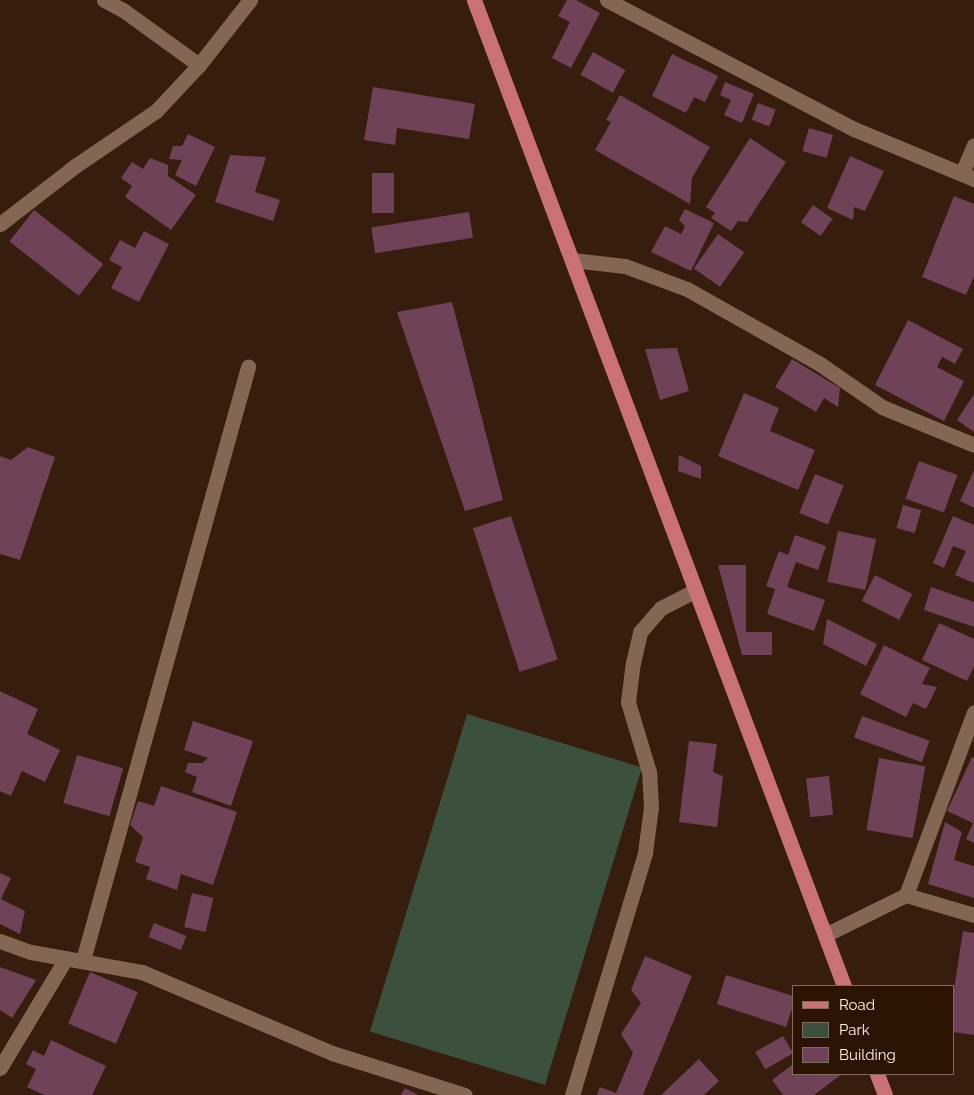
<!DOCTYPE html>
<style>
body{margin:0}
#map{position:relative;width:974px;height:1095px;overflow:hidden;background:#361d0d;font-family:Raleway,sans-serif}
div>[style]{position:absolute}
.green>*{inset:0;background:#3b503d;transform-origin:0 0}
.building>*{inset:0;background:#6f4258;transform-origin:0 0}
.minor>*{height:15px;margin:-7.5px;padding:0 7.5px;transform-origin:7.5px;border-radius:7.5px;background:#836654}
.major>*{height:15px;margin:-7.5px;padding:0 7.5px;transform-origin:7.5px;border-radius:7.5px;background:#c97177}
span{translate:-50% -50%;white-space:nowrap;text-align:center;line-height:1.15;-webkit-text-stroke:4px #2b1404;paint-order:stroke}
.legend{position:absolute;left:792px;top:985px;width:162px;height:90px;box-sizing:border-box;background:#2b1404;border:1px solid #7f6c5f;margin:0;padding:6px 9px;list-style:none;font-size:15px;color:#fdf0e7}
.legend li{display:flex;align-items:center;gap:10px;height:25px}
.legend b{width:25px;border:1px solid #7f6c5f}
</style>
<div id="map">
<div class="green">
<div style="left:467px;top:714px;width:183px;height:332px;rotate:17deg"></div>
</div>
<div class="building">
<div style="clip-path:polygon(567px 0,576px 0,600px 13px,571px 68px,552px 58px,570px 22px,558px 16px)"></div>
<div style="left:593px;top:52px;width:37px;height:26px;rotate:29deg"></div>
<div style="clip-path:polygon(672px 54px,718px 76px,705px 102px,694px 97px,686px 113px,652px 96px)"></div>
<div style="clip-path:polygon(725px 82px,754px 94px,742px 123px,724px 115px,731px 100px,720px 95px)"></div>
<div style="clip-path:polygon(373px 87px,475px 104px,469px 139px,397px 128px,395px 145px,364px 140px)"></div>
<div style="clip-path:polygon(620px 95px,710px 147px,692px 178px,690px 204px,595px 150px,611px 122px,606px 120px)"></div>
<div style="left:758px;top:103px;width:19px;height:18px;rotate:21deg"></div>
<div style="left:809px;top:128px;width:25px;height:24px;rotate:16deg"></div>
<div style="clip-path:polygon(188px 134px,215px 147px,196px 186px,175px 175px,182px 160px,169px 159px,173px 146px,182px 146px)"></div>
<div style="clip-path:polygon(750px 138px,786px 162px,747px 222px,738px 221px,731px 231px,711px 218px,715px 213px,706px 207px)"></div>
<div style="clip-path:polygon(230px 155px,266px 157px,255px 192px,280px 200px,273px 221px,215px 202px)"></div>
<div style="clip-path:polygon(850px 156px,884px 171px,865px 211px,854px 207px,853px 220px,827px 208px)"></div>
<div style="clip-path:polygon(150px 158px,168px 165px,168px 176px,196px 195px,171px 230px,125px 197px,132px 186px,121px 178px,132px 162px,143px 169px)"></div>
<div style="left:372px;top:173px;width:22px;height:40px"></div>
<div style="clip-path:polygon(954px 196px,974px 204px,974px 276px,966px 295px,922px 277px)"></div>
<div style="left:813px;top:205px;width:24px;height:21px;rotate:35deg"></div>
<div style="clip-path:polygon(685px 209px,714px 223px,691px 271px,651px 252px,665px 226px,681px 234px,685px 226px,679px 220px)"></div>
<div style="left:34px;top:210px;width:88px;height:40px;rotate:38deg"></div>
<div style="left:469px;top:212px;width:26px;height:99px;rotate:81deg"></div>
<div style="clip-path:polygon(144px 231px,169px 244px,139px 302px,111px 288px,122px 267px,109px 260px,120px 240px,135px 248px)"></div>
<div style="left:718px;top:234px;width:32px;height:42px;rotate:35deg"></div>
<div style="clip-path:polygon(452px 302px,503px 500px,465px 511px,397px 312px)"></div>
<div style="clip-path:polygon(908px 320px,963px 349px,955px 364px,942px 357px,937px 367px,964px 381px,944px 421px,875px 385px)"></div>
<div style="clip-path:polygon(677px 348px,689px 391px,660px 400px,645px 349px)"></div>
<div style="clip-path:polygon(792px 359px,840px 388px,838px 407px,824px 398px,816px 412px,775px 387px)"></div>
<div style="clip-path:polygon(744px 393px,779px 408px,770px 431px,815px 450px,798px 490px,718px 456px)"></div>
<div style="clip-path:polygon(974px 394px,974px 432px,957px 420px)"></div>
<div style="clip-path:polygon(28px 447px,55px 457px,20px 560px,0 554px,0 456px,11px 460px)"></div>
<div style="clip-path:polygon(679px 455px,701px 466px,701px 479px,678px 471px)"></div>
<div style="left:919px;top:461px;width:41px;height:40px;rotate:20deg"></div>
<div style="clip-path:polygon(974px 470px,974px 508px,960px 501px)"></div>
<div style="left:815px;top:474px;width:31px;height:42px;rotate:22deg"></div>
<div style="left:903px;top:505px;width:19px;height:24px;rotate:16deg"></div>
<div style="left:511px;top:516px;width:151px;height:40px;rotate:72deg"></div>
<div style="clip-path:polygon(953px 516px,974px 525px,974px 583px,955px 575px,966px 551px,953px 546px,944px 568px,933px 563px)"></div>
<div style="left:838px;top:531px;width:39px;height:52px;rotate:12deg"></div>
<div style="clip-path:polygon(795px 535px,826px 546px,818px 570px,796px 562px,787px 587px,825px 600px,814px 631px,767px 614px,775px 589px,766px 586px,779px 551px,788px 555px)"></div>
<div style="clip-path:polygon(718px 565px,746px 565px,746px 632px,772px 632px,772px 655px,742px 655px)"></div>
<div style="left:875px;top:575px;width:42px;height:29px;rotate:27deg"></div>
<div style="clip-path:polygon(931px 587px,974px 602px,974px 627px,924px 610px)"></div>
<div style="clip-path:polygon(827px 619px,877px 644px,866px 666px,823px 644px)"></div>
<div style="clip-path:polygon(939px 623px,974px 639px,974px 666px,967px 681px,922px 660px)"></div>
<div style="clip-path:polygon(884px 645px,930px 668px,922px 684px,937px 687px,926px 709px,913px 703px,906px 717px,860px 694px)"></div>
<div style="clip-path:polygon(0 691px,38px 709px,27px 734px,60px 750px,45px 782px,22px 771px,11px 796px,0 791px)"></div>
<div style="left:862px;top:716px;width:72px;height:23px;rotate:20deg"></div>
<div style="clip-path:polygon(193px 721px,253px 741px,231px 806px,192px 792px,197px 777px,185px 772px,188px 763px,202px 763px,208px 758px,184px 750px)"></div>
<div style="clip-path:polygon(689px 741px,717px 744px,713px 772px,723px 776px,717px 827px,679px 822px)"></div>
<div style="left:77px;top:755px;width:48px;height:50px;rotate:16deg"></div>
<div style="clip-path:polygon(972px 757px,974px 758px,974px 843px,966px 839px,973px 823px,947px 811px)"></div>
<div style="left:879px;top:758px;width:47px;height:73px;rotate:10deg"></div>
<div style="left:829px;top:776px;width:39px;height:23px;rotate:84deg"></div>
<div style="clip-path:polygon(161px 786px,237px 812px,213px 885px,181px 874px,177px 890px,146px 879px,150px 867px,135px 862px,143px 837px,130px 825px,138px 801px,154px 806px)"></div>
<div style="clip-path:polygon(945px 822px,962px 832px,954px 860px,974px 866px,974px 898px,928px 884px)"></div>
<div style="clip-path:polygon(0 873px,11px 878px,1px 899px,25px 911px,20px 934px,0 924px)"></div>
<div style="left:192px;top:893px;width:22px;height:35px;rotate:13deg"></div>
<div style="left:154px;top:923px;width:35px;height:15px;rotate:22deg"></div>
<div style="clip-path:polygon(963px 931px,974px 933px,974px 1035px,953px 1032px,953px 996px)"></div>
<div style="clip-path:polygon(645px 956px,692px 976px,643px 1095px,597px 1095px,600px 1087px,616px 1093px,633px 1053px,621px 1034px,641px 1003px,631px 990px)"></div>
<div style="clip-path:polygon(0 967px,36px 980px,12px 1018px,0 1010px)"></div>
<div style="left:90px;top:972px;width:52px;height:56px;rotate:23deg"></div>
<div style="clip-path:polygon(726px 975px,793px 996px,793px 1006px,786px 1027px,717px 1004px)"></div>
<div style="left:783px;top:1036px;width:20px;height:32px;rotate:60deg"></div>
<div style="clip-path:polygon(51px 1040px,106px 1066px,92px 1095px,44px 1095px,27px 1087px,36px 1069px,26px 1064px,33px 1050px,44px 1056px)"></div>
<div style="clip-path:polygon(699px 1059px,719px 1081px,704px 1095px,661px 1095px)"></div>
<div style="clip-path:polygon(793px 1064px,793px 1074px,842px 1074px,814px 1095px,783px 1095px,772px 1080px)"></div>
<div style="clip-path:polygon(405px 1088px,418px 1095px,401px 1095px)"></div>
</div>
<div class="minor">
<div style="left:104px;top:0;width:21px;rotate:28deg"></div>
<div style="left:123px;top:10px;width:94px;rotate:35.9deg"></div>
<div style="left:607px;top:0;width:279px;rotate:27.6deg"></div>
<div style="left:854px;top:129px;width:130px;rotate:22.6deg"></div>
<div style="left:962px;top:173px;width:30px;rotate:-67deg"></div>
<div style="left:0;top:224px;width:95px;rotate:-37.7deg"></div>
<div style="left:75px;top:166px;width:98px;rotate:-34.2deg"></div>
<div style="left:156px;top:111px;width:63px;rotate:-46.9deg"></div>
<div style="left:199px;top:65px;width:83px;rotate:-51.9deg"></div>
<div style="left:573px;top:260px;width:52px;rotate:6.6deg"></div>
<div style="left:625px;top:266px;width:66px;rotate:20.4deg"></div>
<div style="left:687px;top:289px;width:153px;rotate:29.4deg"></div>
<div style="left:820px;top:364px;width:75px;rotate:34.7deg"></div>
<div style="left:882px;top:407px;width:100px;rotate:22.4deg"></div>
<div style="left:906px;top:895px;width:195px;rotate:-69.6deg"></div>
<div style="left:825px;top:935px;width:90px;rotate:-26.3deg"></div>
<div style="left:906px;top:895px;width:71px;rotate:16.4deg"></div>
<div style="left:0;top:941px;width:33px;rotate:20deg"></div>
<div style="left:31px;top:952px;width:113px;rotate:10.2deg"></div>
<div style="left:142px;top:972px;width:207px;rotate:23.1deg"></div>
<div style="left:332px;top:1053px;width:139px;rotate:17.5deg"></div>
<div style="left:83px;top:960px;width:616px;rotate:-74.45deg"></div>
<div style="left:0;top:1068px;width:128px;rotate:-59deg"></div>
<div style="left:572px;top:1095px;width:253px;rotate:-73.2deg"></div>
<div style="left:645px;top:853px;width:46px;rotate:-82.6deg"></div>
<div style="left:651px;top:807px;width:35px;rotate:-93deg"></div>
<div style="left:649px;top:772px;width:73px;rotate:-106.7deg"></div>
<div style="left:628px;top:702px;width:39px;rotate:-83deg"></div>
<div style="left:633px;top:663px;width:32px;rotate:-77deg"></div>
<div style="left:640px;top:632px;width:32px;rotate:-49deg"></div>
<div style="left:661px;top:608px;width:39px;rotate:-27deg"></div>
</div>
<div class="major">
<div style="left:474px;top:0;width:1053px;rotate:69.43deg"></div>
<div style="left:877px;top:1074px;width:22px;rotate:69deg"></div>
</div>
<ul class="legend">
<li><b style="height:6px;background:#c97177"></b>Road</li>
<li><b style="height:14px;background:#3b503d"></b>Park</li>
<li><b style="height:14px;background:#6f4258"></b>Building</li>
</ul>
</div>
